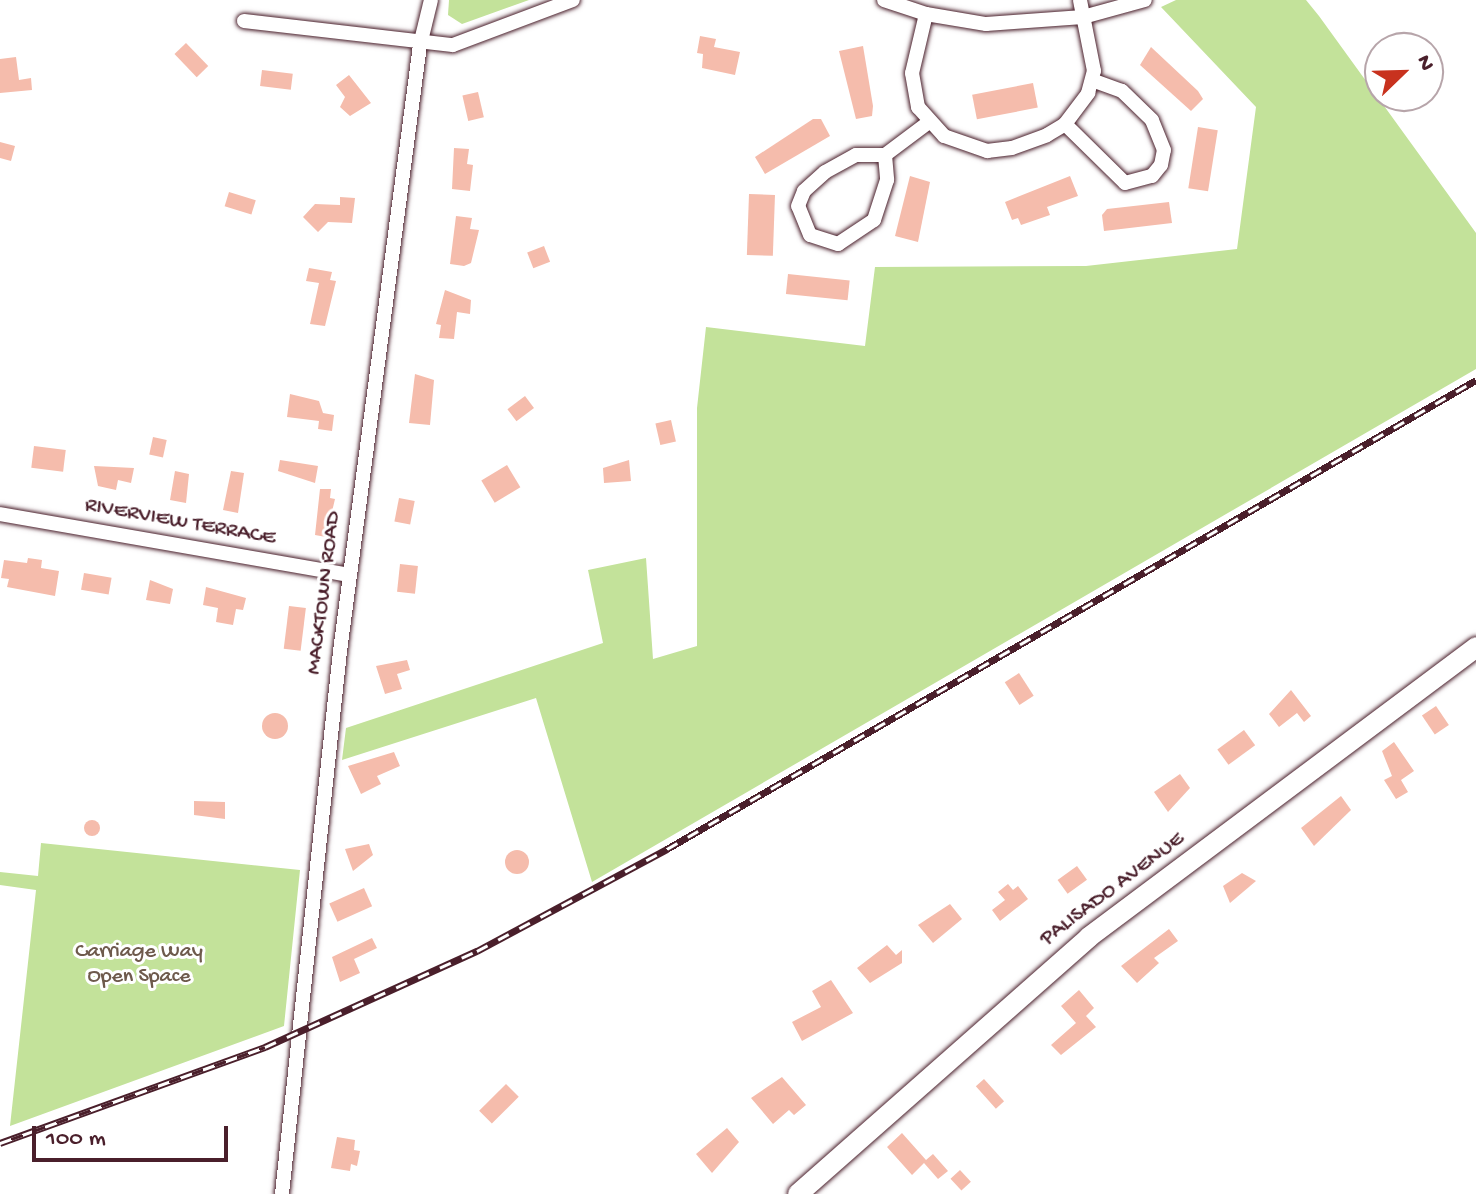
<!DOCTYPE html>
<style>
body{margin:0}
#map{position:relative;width:1476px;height:1194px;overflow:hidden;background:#fff;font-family:"Gochi Hand",sans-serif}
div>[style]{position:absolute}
.green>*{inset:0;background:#c3e29a}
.building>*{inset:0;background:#f5bcac;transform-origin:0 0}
.round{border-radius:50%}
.roads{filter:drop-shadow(0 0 2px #4a1f2b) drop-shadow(0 0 2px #4a1f2b)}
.street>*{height:14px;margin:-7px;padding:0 7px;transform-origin:7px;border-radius:7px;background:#fff}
.secondary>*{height:20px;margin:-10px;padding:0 10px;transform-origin:10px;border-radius:10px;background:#fff}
.rail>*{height:7px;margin-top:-3.5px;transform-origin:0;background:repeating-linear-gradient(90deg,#fff 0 12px,#4a1f2b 0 24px);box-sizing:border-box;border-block:2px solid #4a1f2b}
span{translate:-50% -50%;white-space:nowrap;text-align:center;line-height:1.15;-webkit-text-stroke:6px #fff;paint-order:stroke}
.street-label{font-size:22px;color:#4a1f2b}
.park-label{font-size:22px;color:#6e5a4c}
.north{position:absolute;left:1364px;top:32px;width:80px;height:80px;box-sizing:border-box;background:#fff;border:2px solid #b7a5aa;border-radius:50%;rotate:67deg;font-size:22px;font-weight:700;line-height:32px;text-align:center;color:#4a1f2b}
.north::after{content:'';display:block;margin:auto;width:28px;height:36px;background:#c8321e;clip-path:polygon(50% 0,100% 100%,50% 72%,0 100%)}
.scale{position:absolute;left:32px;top:1126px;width:196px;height:36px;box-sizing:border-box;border:4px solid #4a1f2b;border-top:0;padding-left:10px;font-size:24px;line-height:28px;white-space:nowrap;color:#4a1f2b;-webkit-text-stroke:6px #fff;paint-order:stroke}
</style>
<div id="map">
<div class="green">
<div style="clip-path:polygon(449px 0,529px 0,462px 24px,448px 15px)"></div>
<div style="clip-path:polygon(1176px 0,1306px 0,1319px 16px,1476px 233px,1476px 369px,592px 882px,536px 698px,342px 760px,346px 728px,603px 643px,588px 570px,646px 558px,653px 659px,697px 646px,697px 408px,706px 327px,865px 346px,875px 267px,1086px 266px,1237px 249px,1256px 107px,1161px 7px)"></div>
<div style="clip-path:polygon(41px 843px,300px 870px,284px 1026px,10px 1126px,36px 890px,0 885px,0 872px,38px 876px)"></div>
</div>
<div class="building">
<div style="clip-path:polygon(700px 36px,716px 39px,714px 47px,740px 52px,735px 75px,702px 68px,703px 54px,697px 53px)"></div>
<div style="left:186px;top:43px;width:32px;height:16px;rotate:46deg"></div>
<div style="clip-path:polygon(863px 46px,873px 106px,872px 116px,856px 119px,839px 51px)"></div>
<div style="clip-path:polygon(1151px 47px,1198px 91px,1203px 99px,1191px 111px,1140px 65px)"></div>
<div style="clip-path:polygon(16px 57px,19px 80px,31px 78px,32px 90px,0 93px,0 59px)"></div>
<div style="left:262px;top:70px;width:31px;height:16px;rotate:7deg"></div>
<div style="clip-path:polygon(349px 75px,371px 103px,350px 116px,340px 107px,345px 97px,336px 85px)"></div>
<div style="left:1033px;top:83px;width:25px;height:62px;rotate:79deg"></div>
<div style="left:478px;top:92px;width:26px;height:16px;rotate:77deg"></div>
<div style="clip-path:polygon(813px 119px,821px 119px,830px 136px,765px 174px,755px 157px)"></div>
<div style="left:1198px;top:127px;width:20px;height:62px;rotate:9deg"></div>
<div style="clip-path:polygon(0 142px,15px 146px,11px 161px,0 158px)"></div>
<div style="clip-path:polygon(454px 148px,469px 149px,467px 164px,473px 165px,470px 191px,452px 189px)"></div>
<div style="clip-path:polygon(910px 176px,930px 182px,918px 242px,895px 236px)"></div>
<div style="clip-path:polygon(1070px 176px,1078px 196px,1047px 207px,1050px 215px,1021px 225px,1018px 218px,1012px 220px,1005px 202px)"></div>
<div style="left:229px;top:192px;width:28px;height:15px;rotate:17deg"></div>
<div style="left:749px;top:194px;width:26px;height:61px;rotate:2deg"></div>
<div style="clip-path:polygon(340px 197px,355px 198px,352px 223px,328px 222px,318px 232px,303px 217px,315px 204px,340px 205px)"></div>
<div style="clip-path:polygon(1169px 202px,1172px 223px,1104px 231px,1102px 215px,1107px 209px)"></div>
<div style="clip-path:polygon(456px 216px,472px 218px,470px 229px,479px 230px,471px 263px,464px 266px,450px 264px)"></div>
<div style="left:544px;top:246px;width:17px;height:18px;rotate:69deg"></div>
<div style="clip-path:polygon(309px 268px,332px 272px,330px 280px,336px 281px,325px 326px,310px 324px,319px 283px,306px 281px)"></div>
<div style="left:788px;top:274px;width:62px;height:20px;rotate:6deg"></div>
<div style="clip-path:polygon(445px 290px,471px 300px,470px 314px,457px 312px,454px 339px,439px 338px,441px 325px,436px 324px)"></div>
<div style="clip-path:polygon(415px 374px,434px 380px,430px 425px,409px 423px)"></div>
<div style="clip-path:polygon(290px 394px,319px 401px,323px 413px,334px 415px,332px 431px,318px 429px,319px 421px,287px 417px)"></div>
<div style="left:525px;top:396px;width:15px;height:22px;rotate:53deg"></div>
<div style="left:671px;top:420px;width:22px;height:16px;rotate:77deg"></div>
<div style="left:153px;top:437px;width:14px;height:18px;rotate:12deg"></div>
<div style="left:34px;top:446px;width:32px;height:22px;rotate:7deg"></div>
<div style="clip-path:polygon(280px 460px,318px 466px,315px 483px,278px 471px)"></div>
<div style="clip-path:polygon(629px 460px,631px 481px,604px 483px,603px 468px)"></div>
<div style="left:507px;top:465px;width:26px;height:30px;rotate:59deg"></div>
<div style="clip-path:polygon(94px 466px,134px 468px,131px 483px,118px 480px,116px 490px,98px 486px)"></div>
<div style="clip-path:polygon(175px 471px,189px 474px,186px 503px,170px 500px)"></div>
<div style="clip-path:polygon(231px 471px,244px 473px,238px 513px,223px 510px)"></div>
<div style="clip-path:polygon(320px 489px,331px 489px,330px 498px,335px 499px,326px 537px,315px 535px)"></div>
<div style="left:399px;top:498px;width:16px;height:24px;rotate:11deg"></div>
<div style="clip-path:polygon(28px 558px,42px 560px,41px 568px,59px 571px,55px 596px,7px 587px,9px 579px,1px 578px,4px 560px,27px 563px)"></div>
<div style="left:400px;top:564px;width:18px;height:28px;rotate:6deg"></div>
<div style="left:84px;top:573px;width:28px;height:17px;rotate:10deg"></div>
<div style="clip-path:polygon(150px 580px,173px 589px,170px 604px,146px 600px)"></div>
<div style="clip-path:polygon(206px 587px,246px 598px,243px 610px,236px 609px,233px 625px,216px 622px,218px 608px,203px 605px)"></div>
<div style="left:289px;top:606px;width:17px;height:43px;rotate:7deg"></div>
<div style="clip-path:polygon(407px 660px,410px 670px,397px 674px,402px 689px,385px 694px,376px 666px)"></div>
<div style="left:1019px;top:673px;width:27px;height:17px;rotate:57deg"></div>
<div style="clip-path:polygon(1291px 690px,1311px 716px,1304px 722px,1297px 713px,1279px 727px,1269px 714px)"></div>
<div style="left:1436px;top:706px;width:23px;height:17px;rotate:56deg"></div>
<div class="round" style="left:262px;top:713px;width:26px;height:26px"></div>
<div style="left:1244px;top:730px;width:19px;height:33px;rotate:54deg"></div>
<div style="clip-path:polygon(1394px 742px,1414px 771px,1401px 780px,1408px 792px,1396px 799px,1384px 780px,1392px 776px,1382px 751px)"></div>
<div style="clip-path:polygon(394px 752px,400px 766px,377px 776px,381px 784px,361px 794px,348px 766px)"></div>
<div style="clip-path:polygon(1180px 774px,1190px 788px,1168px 812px,1154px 792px)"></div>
<div style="clip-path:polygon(1341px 796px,1351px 810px,1314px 846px,1301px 828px)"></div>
<div style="clip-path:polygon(194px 801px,225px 802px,225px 819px,194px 815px)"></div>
<div class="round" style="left:84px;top:820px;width:16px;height:16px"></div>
<div style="clip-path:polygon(369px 844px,373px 855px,353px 871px,345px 849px)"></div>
<div class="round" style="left:505px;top:850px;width:24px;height:24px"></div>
<div style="left:1077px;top:866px;width:17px;height:24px;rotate:54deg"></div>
<div style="clip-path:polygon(1242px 873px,1256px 881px,1230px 903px,1223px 886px)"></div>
<div style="clip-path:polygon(1008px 884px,1013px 890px,1018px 886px,1028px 899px,1000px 921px,992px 910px,1005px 900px,998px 892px)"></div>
<div style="left:364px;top:888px;width:20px;height:38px;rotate:66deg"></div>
<div style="clip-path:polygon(950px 904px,962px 919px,933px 943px,918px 925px)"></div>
<div style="clip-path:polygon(1169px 929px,1178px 941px,1154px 958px,1159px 963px,1137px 983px,1121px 966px)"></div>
<div style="clip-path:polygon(372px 938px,377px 948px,354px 959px,360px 973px,340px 982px,332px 957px)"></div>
<div style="clip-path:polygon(887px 945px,896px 955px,902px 950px,902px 963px,870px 983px,857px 968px)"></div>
<div style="clip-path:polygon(831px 980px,853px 1013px,802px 1041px,792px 1022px,821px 1007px,812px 991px)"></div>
<div style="clip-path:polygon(1079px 990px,1094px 1008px,1086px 1016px,1096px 1027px,1061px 1055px,1051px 1045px,1076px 1023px,1061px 1006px)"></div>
<div style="clip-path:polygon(782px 1077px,806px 1105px,794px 1115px,789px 1110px,773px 1124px,751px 1098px)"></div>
<div style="left:984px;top:1079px;width:30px;height:11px;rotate:48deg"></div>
<div style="left:506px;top:1084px;width:18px;height:38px;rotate:45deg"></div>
<div style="clip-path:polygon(727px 1128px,739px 1142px,712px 1173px,696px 1154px)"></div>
<div style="clip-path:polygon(902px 1133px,926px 1160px,933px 1154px,948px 1171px,938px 1179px,924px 1163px,912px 1175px,887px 1147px)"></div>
<div style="clip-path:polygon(337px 1137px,355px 1140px,354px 1150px,360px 1151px,357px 1166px,351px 1164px,350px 1171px,331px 1168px)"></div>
<div style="left:960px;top:1170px;width:16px;height:13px;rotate:47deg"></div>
</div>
<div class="roads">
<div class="street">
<div style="left:884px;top:0;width:44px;rotate:18.4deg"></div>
<div style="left:926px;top:14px;width:61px;rotate:9.5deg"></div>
<div style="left:986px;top:24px;width:97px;rotate:-4.1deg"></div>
<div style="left:1083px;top:17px;width:64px;rotate:-15.3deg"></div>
<div style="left:926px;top:14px;width:61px;rotate:103.3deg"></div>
<div style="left:912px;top:73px;width:35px;rotate:80deg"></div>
<div style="left:918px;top:107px;width:39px;rotate:48deg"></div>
<div style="left:944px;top:136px;width:46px;rotate:19.2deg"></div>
<div style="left:987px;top:151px;width:25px;rotate:-7deg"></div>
<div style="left:1012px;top:148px;width:37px;rotate:-20deg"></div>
<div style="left:1047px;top:135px;width:21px;rotate:-31deg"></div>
<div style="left:1065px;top:124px;width:39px;rotate:-53deg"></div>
<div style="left:1088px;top:93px;width:23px;rotate:-75deg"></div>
<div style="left:1094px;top:71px;width:72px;rotate:-101.2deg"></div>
<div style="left:244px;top:21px;width:210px;rotate:6.6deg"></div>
<div style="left:453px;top:45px;width:128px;rotate:-20.6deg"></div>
<div style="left:1065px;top:124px;width:84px;rotate:44.5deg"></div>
<div style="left:1125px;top:183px;width:28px;rotate:-15deg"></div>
<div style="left:1152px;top:176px;width:14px;rotate:-51deg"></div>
<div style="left:1161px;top:165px;width:15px;rotate:-79deg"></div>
<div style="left:1164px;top:150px;width:32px;rotate:-112deg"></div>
<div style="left:1152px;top:120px;width:42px;rotate:-136deg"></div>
<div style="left:1122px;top:91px;width:30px;rotate:-160deg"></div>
<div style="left:885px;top:155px;width:25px;rotate:85deg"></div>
<div style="left:887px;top:180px;width:42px;rotate:108deg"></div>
<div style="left:874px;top:220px;width:43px;rotate:146.3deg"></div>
<div style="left:838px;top:244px;width:29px;rotate:-162deg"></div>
<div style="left:810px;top:235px;width:31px;rotate:-112deg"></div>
<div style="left:798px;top:206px;width:16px;rotate:-68deg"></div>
<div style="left:804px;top:191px;width:28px;rotate:-42deg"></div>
<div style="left:825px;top:172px;width:35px;rotate:-29deg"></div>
<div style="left:856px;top:155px;width:29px"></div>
<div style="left:885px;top:155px;width:55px;rotate:-36.9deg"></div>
<div style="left:0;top:514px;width:355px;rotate:9.9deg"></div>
<div style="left:282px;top:1194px;width:546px;rotate:-83.9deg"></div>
<div style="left:340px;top:651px;width:611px;rotate:-82.48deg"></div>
<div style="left:420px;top:45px;width:46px;rotate:-76.3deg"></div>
</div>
<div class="secondary">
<div style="left:798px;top:1194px;width:388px;rotate:-41.4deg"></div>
<div style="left:1089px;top:937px;width:484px;rotate:-36.8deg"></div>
</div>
</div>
<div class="rail">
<div style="left:0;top:1143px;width:282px;rotate:-19.9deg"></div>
<div style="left:265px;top:1047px;width:233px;rotate:-24.4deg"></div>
<div style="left:477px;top:951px;width:216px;rotate:-28.2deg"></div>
<div style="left:667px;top:849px;width:935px;rotate:-30.1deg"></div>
</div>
<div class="street-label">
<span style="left:180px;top:523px;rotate:10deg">RIVERVIEW TERRACE</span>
<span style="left:325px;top:593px;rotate:-83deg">MACKTOWN ROAD</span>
<span style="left:1113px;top:890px;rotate:-37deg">PALISADO AVENUE</span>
</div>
<div class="park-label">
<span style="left:139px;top:965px">Carriage Way<br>Open Space</span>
</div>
<div class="north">N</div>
<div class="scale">100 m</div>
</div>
